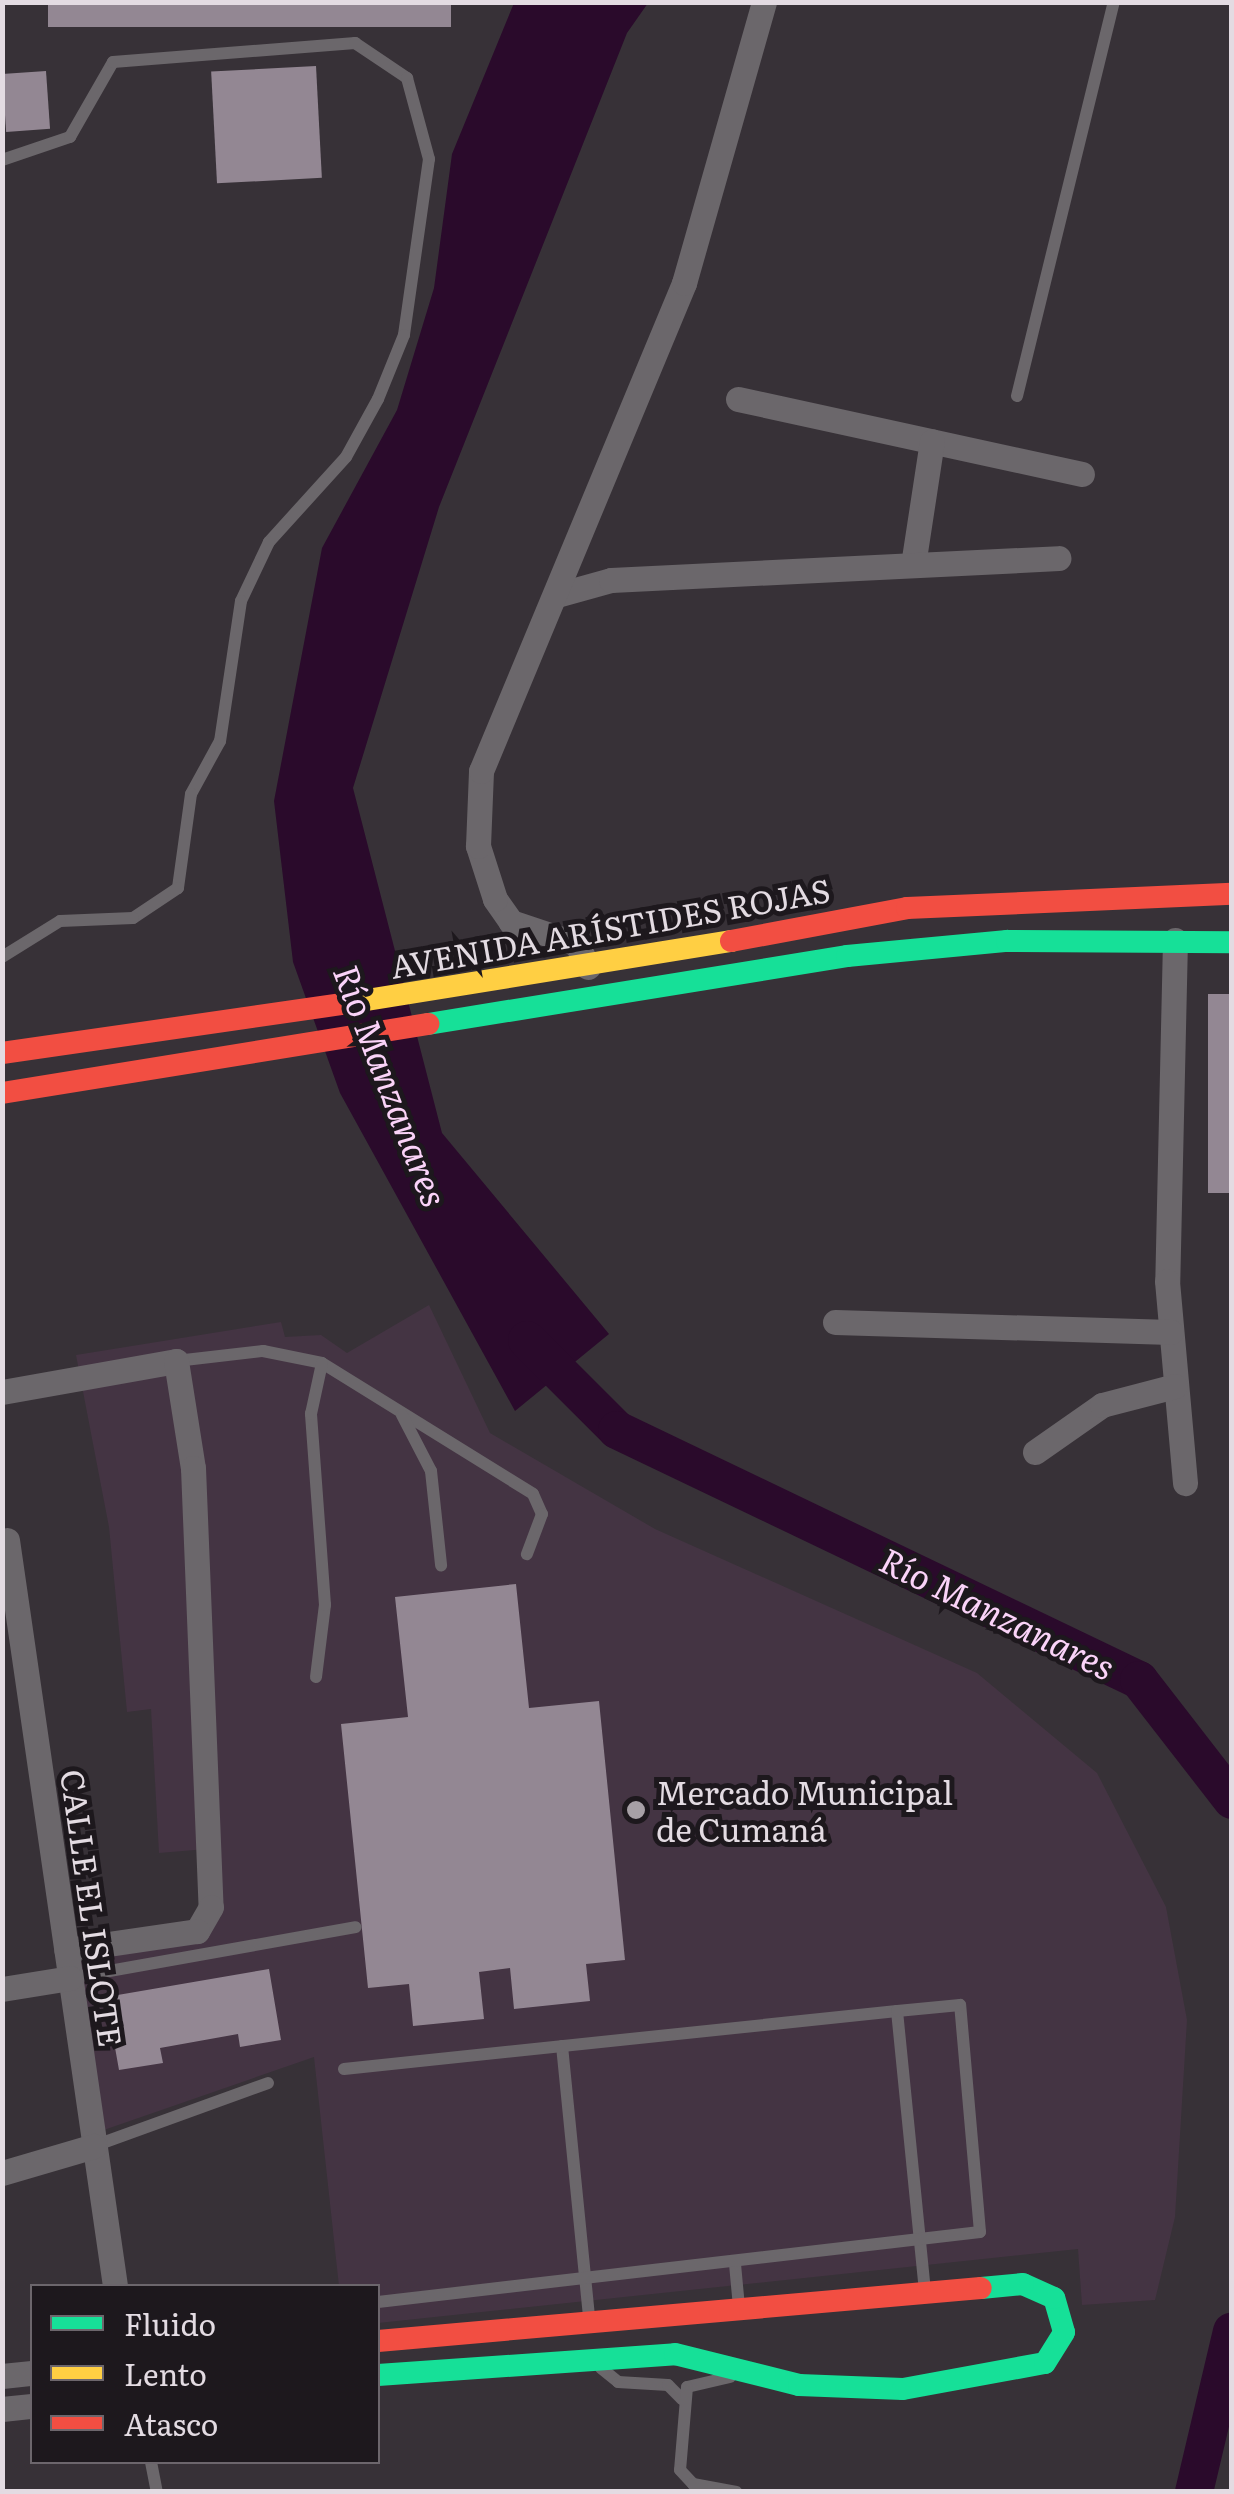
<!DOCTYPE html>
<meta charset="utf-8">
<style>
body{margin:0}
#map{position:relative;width:1234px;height:2494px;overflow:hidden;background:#373137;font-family:Literata,serif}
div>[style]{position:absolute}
.built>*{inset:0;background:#443443}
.water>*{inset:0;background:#2a0a2b}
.river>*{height:38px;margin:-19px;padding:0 19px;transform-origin:19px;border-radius:19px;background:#2a0a2b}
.building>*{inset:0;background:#938793;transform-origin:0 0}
.lane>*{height:12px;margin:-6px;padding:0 6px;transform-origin:6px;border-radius:6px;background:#6b676b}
.street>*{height:25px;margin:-12.5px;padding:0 12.5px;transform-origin:12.5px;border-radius:12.5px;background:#6b676b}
.fast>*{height:22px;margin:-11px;padding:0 11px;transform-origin:11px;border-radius:11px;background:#16e098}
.slow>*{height:22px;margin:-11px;padding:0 11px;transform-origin:11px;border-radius:11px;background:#ffcf43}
.jam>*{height:22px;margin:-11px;padding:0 11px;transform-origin:11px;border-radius:11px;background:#f24e42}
.dots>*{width:28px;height:28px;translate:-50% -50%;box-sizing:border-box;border:5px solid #1d181d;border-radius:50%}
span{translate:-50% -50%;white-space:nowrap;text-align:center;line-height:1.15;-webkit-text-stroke:10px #1d181d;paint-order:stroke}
.street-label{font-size:32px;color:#e3dbe2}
.poi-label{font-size:32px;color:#e3dbe2}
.left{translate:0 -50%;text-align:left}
.water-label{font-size:35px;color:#fad3f8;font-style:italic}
.frame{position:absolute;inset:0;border:5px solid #e3dbe2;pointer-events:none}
.legend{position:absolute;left:30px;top:2284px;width:350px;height:180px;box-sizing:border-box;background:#1d181d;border:2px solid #6c666c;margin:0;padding:12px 18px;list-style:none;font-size:30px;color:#e3dbe2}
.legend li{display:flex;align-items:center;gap:20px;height:50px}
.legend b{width:50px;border:2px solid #6c666c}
</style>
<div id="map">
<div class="built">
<div style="clip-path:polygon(429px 1305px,490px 1433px,655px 1529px,977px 1673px,1097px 1773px,1166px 1907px,1187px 2020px,1175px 2217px,1155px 2300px,1082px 2305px,1078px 2249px,378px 2323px,378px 2286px,339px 2286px,314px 2057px,98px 2132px,72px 1958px,198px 1938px,221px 1917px,219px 1848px,159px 1853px,151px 1709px,127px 1712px,109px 1527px,76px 1355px,281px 1322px,285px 1337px,321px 1335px,347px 1353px)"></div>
</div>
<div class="water">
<div style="clip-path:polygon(514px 3px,648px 3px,627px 33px,439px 507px,353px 788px,442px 1133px,609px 1334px,515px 1411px,340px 1093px,293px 962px,274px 801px,322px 548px,397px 410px,434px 288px,452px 154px)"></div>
</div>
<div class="river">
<div style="left:527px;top:1340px;width:127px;rotate:45deg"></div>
<div style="left:617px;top:1430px;width:579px;rotate:25.59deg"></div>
<div style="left:1139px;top:1680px;width:152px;rotate:52.2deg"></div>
<div style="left:1194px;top:2492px;width:165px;rotate:-76.7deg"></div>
</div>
<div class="building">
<div style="left:48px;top:2px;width:403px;height:25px"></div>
<div style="left:316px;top:66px;width:112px;height:105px;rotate:87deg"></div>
<div style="left:46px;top:71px;width:58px;height:44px;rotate:86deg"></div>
<div style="left:1208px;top:994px;width:24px;height:199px"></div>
<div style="clip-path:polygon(516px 1584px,529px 1708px,599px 1701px,625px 1960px,586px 1964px,590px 2001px,514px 2009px,510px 1968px,479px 1972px,484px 2019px,413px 2026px,409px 1984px,368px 1988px,341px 1724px,408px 1717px,395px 1597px)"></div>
<div style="clip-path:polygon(269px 1969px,281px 2040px,240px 2047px,238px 2034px,160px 2048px,163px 2063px,119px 2070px,106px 1997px)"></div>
</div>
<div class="lane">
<div style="left:2px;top:160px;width:72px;rotate:-18.7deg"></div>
<div style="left:70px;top:137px;width:86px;rotate:-60.2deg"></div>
<div style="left:113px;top:62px;width:243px;rotate:-4.5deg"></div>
<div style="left:355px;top:43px;width:63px;rotate:33.9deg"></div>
<div style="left:407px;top:78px;width:84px;rotate:74.8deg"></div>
<div style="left:429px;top:159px;width:178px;rotate:98.1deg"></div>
<div style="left:404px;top:335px;width:69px;rotate:112.1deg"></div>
<div style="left:378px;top:399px;width:66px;rotate:118.9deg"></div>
<div style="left:346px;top:457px;width:115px;rotate:132.2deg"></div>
<div style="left:269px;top:542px;width:65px;rotate:115.4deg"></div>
<div style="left:241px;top:601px;width:142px;rotate:98.5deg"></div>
<div style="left:220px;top:741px;width:60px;rotate:118.7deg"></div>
<div style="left:191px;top:794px;width:95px;rotate:97.9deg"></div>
<div style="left:178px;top:888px;width:54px;rotate:146.3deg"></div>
<div style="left:133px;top:918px;width:73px;rotate:177.6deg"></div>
<div style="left:60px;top:921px;width:68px;rotate:148.2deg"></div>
<div style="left:1017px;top:396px;width:406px;rotate:-76.2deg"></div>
<div style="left:176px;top:1361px;width:88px;rotate:-6.6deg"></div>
<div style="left:263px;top:1351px;width:60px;rotate:11.5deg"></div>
<div style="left:322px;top:1363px;width:248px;rotate:31.8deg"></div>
<div style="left:533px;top:1494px;width:22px;rotate:66deg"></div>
<div style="left:542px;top:1514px;width:43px;rotate:110.6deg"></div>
<div style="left:402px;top:1415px;width:63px;rotate:62.6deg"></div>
<div style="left:431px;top:1471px;width:95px;rotate:83.9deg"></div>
<div style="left:316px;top:1677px;width:73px;rotate:-82.9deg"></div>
<div style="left:325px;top:1605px;width:192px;rotate:-94.2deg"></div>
<div style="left:311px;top:1414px;width:52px;rotate:-77.8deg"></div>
<div style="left:70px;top:1978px;width:290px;rotate:-10.1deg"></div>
<div style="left:562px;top:2046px;width:272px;rotate:84.3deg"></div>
<div style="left:344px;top:2069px;width:556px;rotate:-5.99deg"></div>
<div style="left:897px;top:2011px;width:281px;rotate:84.3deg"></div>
<div style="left:94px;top:2146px;width:185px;rotate:-19.9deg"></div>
<div style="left:735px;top:2264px;width:43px;rotate:84.7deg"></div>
<div style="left:378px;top:2302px;width:606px;rotate:-6.63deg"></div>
<div style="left:980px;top:2232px;width:228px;rotate:-95deg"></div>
<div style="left:960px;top:2005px;width:63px;rotate:174.6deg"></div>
<div style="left:601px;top:2368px;width:22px;rotate:39deg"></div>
<div style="left:618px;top:2382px;width:50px;rotate:3.4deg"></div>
<div style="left:668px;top:2385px;width:20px;rotate:45deg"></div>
<div style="left:730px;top:2377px;width:44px;rotate:166.9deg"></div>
<div style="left:687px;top:2387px;width:83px;rotate:94.8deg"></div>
<div style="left:680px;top:2470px;width:19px;rotate:47deg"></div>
<div style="left:693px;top:2484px;width:44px;rotate:10.5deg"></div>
<div style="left:151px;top:2462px;width:31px;rotate:79deg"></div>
</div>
<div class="street">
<div style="left:738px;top:399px;width:352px;rotate:12.3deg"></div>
<div style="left:913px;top:565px;width:125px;rotate:-81.3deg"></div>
<div style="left:557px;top:595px;width:56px;rotate:-15.5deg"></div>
<div style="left:611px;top:580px;width:448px;rotate:-2.8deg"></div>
<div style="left:1175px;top:940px;width:341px;rotate:91.3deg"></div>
<div style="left:1167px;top:1281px;width:203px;rotate:84.9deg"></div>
<div style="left:588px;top:967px;width:25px;rotate:-116deg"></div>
<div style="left:577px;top:944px;width:70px;rotate:-161.6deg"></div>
<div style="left:511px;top:922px;width:28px;rotate:-125deg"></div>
<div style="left:495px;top:899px;width:56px;rotate:-107.8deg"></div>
<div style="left:478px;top:846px;width:75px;rotate:-87.7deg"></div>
<div style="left:481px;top:771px;width:529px;rotate:-67.41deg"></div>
<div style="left:684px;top:283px;width:292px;rotate:-74.1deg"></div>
<div style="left:835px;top:1322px;width:336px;rotate:1.7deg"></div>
<div style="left:2px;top:1392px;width:177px;rotate:-10.1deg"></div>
<div style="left:176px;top:1361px;width:108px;rotate:81deg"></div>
<div style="left:193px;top:1468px;width:439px;rotate:87.7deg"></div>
<div style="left:211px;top:1907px;width:28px;rotate:120deg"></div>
<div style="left:197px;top:1931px;width:132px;rotate:171.7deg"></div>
<div style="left:1035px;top:1452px;width:82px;rotate:-35deg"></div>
<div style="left:1102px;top:1405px;width:75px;rotate:-14.6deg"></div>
<div style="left:7px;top:1540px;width:754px;rotate:81.76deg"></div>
<div style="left:2px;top:1989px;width:69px;rotate:-9.2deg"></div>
<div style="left:2px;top:2173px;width:96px;rotate:-16.4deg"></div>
<div style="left:2px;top:2376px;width:30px;rotate:-6deg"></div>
<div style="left:2px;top:2409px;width:30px;rotate:-6deg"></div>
</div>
<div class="fast">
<div style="left:428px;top:1024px;width:424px;rotate:-9.2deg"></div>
<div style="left:847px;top:956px;width:161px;rotate:-5.4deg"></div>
<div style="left:1007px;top:941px;width:225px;rotate:0.3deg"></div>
<div style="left:378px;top:2375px;width:298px;rotate:-4deg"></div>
<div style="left:675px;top:2354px;width:128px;rotate:14deg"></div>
<div style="left:799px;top:2385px;width:104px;rotate:2.2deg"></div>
<div style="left:903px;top:2389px;width:144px;rotate:-10.4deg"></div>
<div style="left:1045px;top:2363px;width:36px;rotate:-58deg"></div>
<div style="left:1064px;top:2332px;width:35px;rotate:-106deg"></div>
<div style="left:1054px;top:2298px;width:34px;rotate:-156deg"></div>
<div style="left:1023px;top:2284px;width:42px;rotate:174.6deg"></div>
</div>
<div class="slow">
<div style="left:342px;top:1004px;width:394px;rotate:-9.2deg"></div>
</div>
<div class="jam">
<div style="left:731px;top:941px;width:179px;rotate:-10.6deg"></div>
<div style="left:907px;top:908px;width:325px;rotate:-2.5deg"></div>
<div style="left:2px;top:1053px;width:344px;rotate:-8.2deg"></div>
<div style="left:2px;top:1093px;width:432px;rotate:-9.2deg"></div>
<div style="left:378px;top:2341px;width:605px;rotate:-5.02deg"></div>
</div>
<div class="dots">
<div style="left:636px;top:1810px;background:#a7a0a6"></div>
</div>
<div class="street-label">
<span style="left:610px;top:927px;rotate:-10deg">AVENIDA ARÍSTIDES ROJAS</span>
<span style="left:93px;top:1908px;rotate:82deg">CALLE EL ISLOTE</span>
</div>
<div class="poi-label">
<span class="left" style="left:656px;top:1810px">Mercado Municipal<br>de Cumaná</span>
</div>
<div class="water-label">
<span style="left:392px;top:1085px;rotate:69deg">Río Manzanares</span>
<span style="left:998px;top:1612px;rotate:26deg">Río Manzanares</span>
</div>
<div class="frame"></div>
<ul class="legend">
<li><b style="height:12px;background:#16e098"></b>Fluido</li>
<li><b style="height:12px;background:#ffcf43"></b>Lento</li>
<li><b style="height:12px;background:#f24e42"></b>Atasco</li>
</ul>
</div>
